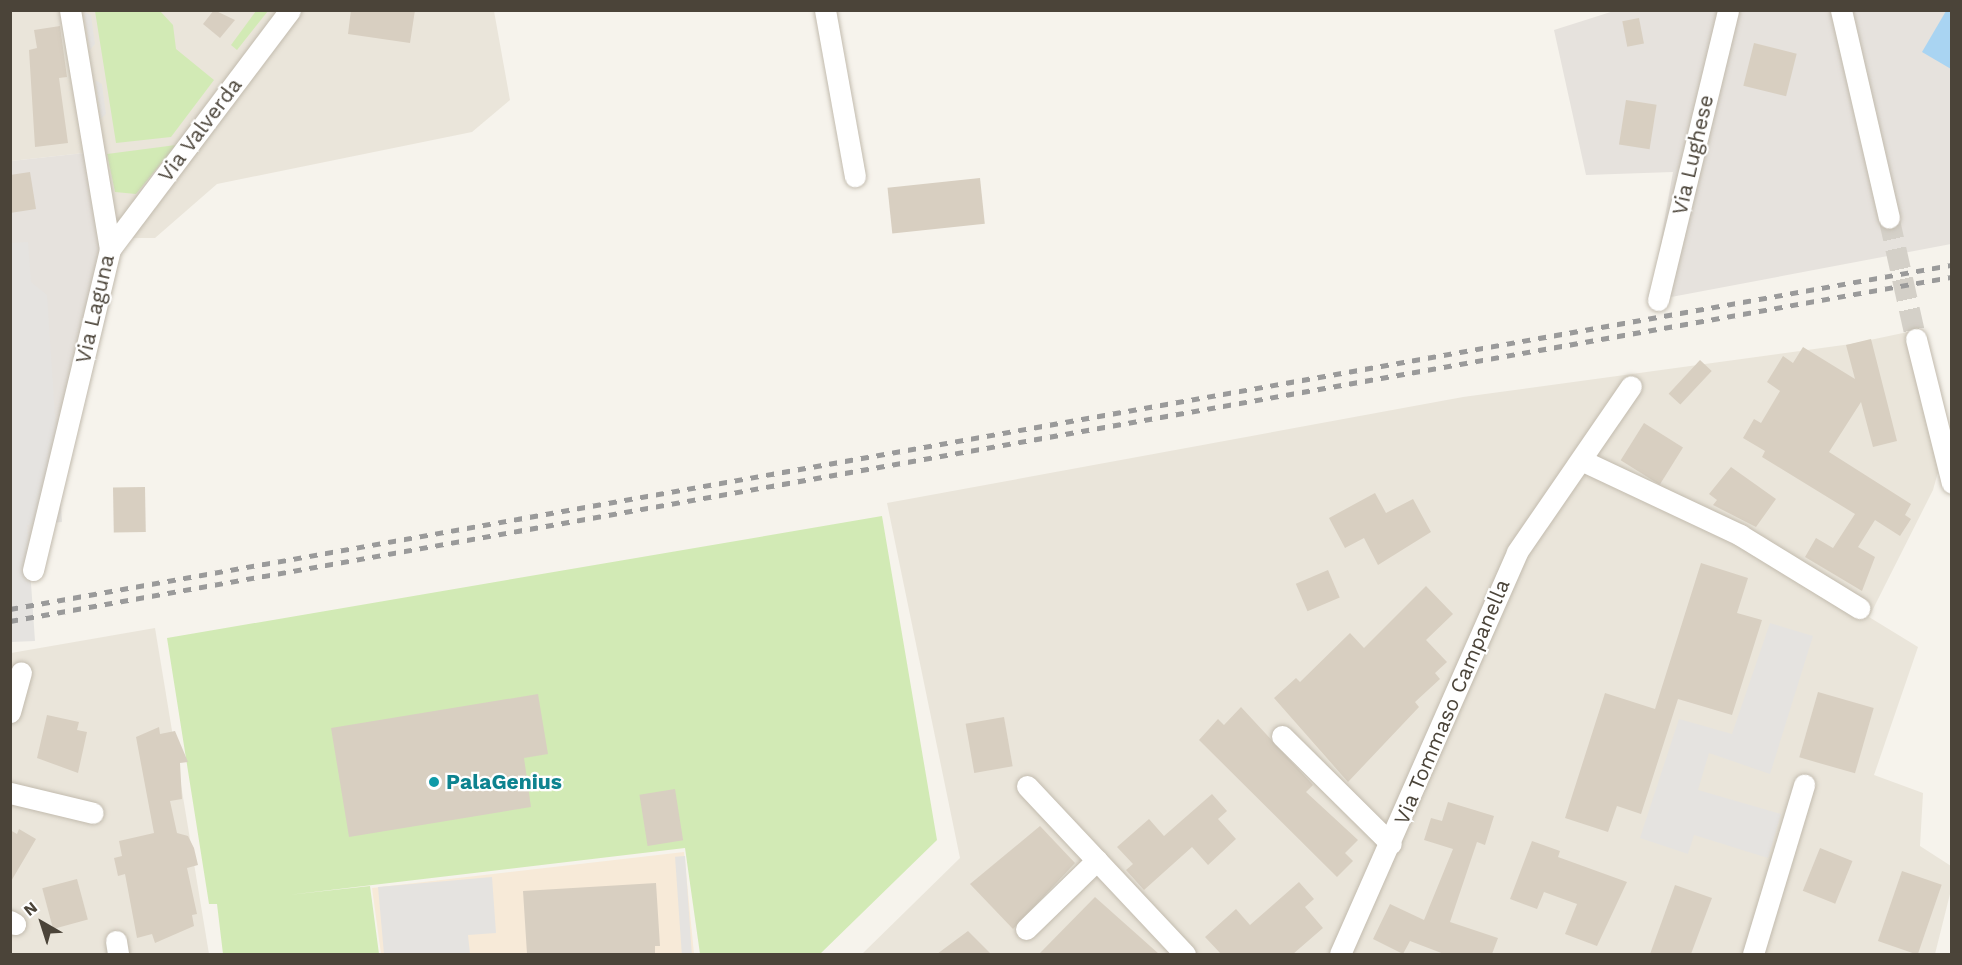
<!DOCTYPE html>
<style>
body{margin:0}
#map{position:relative;width:1962px;height:965px;overflow:hidden;background:#f6f3ec;font-family:"Work Sans",sans-serif}
div>[style]{position:absolute}
.residential>*{inset:0;background:#eae5da}
.commercial>*{inset:0;background:#f7ead8}
.industrial>*{inset:0;background:#e6e2dd}
.green>*{inset:0;background:#d2eab5}
.parking>*{inset:0;background:#e5e3e0;transform-origin:0 0}
.water>*{inset:0;background:#a9d4f2}
.building>*{inset:0;background:#d8cfc1;transform-origin:0 0}
.minor-tunnel>*{height:21px;margin-top:-10.5px;transform-origin:0;background:repeating-linear-gradient(90deg,#d4d0c8 0 21px,transparent 0 31px)}
.roads{filter:drop-shadow(0 0 2px #c2bbae) drop-shadow(0 0 2px #c2bbae)}
.minor>*{height:21px;margin:-10.5px;padding:0 10.5px;transform-origin:10.5px;border-radius:10.5px;background:#fff}
.rail>*{height:4.5px;margin-top:-2.25px;transform-origin:0;background:repeating-linear-gradient(90deg,#9a9a9a 0 8px,transparent 0 16px)}
.dots>*{width:16px;height:16px;translate:-50% -50%;box-sizing:border-box;border:3px solid #fff;border-radius:50%}
span{translate:-50% -50%;white-space:nowrap;text-align:center;line-height:1.15;-webkit-text-stroke:4.5px #fff;paint-order:stroke}
.street-label{font-size:21px;color:#4b4439}
.culture-label{font-size:21px;color:#0d838f;font-weight:700}
.left{translate:0 -50%;text-align:left}
.frame{position:absolute;inset:0;border:12px solid #4b4439;pointer-events:none}
.north{position:absolute;left:12px;top:893px;width:60px;height:60px;-webkit-text-stroke:4px #fff;paint-order:stroke;rotate:321deg;font-size:16px;font-weight:700;line-height:24px;text-align:center;color:#4b4439}
.north::after{content:'';display:block;margin:auto;width:21px;height:27px;background:#4b4439;clip-path:polygon(50% 0,100% 100%,50% 72%,0 100%)}
</style>
<div id="map">
<div class="residential">
<div style="clip-path:polygon(10px 11px,494px 11px,510px 100px,472px 132px,217px 184px,155px 238px,109px 238px,84px 153px,11px 161px)"></div>
<div style="clip-path:polygon(1922px 329px,1947px 440px,1933px 490px,1869px 617px,1918px 647px,1874px 775px,1923px 793px,1920px 846px,1951px 866px,1951px 890px,1935px 954px,862px 954px,960px 858px,887px 503px,1463px 397px,1851px 344px)"></div>
<div style="clip-path:polygon(155px 628px,209px 954px,11px 954px,11px 653px)"></div>
</div>
<div class="commercial">
<div style="clip-path:polygon(684px 852px,694px 954px,381px 954px,372px 888px)"></div>
</div>
<div class="industrial">
<div style="clip-path:polygon(1617px 10px,1951px 11px,1951px 244px,1650px 301px,1673px 172px,1586px 175px,1554px 30px)"></div>
<div style="clip-path:polygon(84px 153px,109px 238px,29px 577px,11px 580px,11px 161px)"></div>
</div>
<div class="green">
<div style="clip-path:polygon(95px 11px,160px 11px,173px 25px,176px 49px,214px 80px,171px 137px,116px 143px)"></div>
<div style="clip-path:polygon(256px 11px,268px 11px,237px 50px,231px 45px)"></div>
<div style="clip-path:polygon(176px 145px,136px 194px,115px 192px,107px 154px)"></div>
<div style="clip-path:polygon(882px 516px,937px 840px,820px 954px,700px 954px,685px 848px,288px 895px,370px 886px,379px 954px,223px 954px,217px 904px,209px 904px,167px 638px)"></div>
</div>
<div class="parking">
<div style="clip-path:polygon(84px 12px,91px 15px,95px 44px,90px 50px)"></div>
<div style="clip-path:polygon(95px 80px,102px 84px,106px 114px,101px 119px)"></div>
<div style="clip-path:polygon(28px 242px,31px 282px,47px 295px,62px 522px,27px 525px,35px 641px,11px 642px,10px 243px)"></div>
<div style="clip-path:polygon(1770px 623px,1813px 636px,1770px 774px,1709px 753px,1698px 790px,1781px 814px,1768px 858px,1694px 835px,1688px 854px,1640px 838px,1679px 719px,1732px 734px)"></div>
<div style="left:685px;top:856px;width:98px;height:10px;rotate:86deg"></div>
<div style="clip-path:polygon(492px 877px,496px 933px,468px 935px,470px 954px,384px 954px,378px 887px)"></div>
</div>
<div class="water">
<div style="clip-path:polygon(1946px 11px,1951px 11px,1951px 69px,1922px 52px)"></div>
</div>
<div class="building">
<div style="clip-path:polygon(214px 10px,235px 20px,220px 38px,203px 24px)"></div>
<div style="clip-path:polygon(351px 10px,415px 10px,410px 43px,348px 34px)"></div>
<div style="left:1639px;top:18px;width:26px;height:17px;rotate:79deg"></div>
<div style="clip-path:polygon(60px 26px,67px 77px,59px 78px,68px 143px,35px 147px,29px 50px,37px 48px,34px 30px)"></div>
<div style="left:1754px;top:43px;width:44px;height:44px;rotate:14deg"></div>
<div style="left:1626px;top:100px;width:31px;height:45px;rotate:9deg"></div>
<div style="clip-path:polygon(30px 172px,36px 209px,10px 213px,10px 175px)"></div>
<div style="left:980px;top:178px;width:46px;height:93px;rotate:84deg"></div>
<div style="clip-path:polygon(1871px 339px,1897px 441px,1873px 447px,1861px 402px,1829px 452px,1911px 504px,1905px 515px,1911px 519px,1900px 536px,1875px 520px,1858px 547px,1875px 557px,1862px 591px,1805px 557px,1816px 538px,1833px 548px,1855px 514px,1762px 457px,1765px 451px,1743px 438px,1754px 419px,1761px 423px,1780px 391px,1767px 382px,1783px 356px,1793px 363px,1803px 347px,1855px 379px,1846px 345px)"></div>
<div style="left:1700px;top:360px;width:16px;height:46px;rotate:43deg"></div>
<div style="left:1644px;top:423px;width:46px;height:44px;rotate:32deg"></div>
<div style="clip-path:polygon(1731px 467px,1776px 499px,1756px 527px,1713px 505px,1717px 500px,1709px 494px)"></div>
<div style="left:145px;top:487px;width:45px;height:32px;rotate:89deg"></div>
<div style="clip-path:polygon(1375px 493px,1386px 513px,1413px 499px,1431px 532px,1378px 565px,1364px 538px,1345px 548px,1329px 518px)"></div>
<div style="clip-path:polygon(1701px 563px,1748px 578px,1737px 613px,1762px 620px,1732px 715px,1678px 699px,1641px 814px,1617px 806px,1608px 832px,1565px 818px,1605px 693px,1655px 709px)"></div>
<div style="left:1328px;top:570px;width:30px;height:35px;rotate:67deg"></div>
<div style="clip-path:polygon(1426px 586px,1453px 614px,1426px 640px,1447px 662px,1435px 673px,1440px 679px,1415px 702px,1419px 707px,1348px 782px,1274px 698px,1296px 678px,1300px 682px,1350px 633px,1364px 648px)"></div>
<div style="left:1818px;top:692px;width:58px;height:68px;rotate:16deg"></div>
<div style="clip-path:polygon(538px 694px,548px 754px,524px 758px,531px 807px,349px 837px,331px 728px)"></div>
<div style="clip-path:polygon(1241px 707px,1313px 785px,1306px 792px,1358px 840px,1345px 853px,1353px 861px,1337px 877px,1199px 740px,1218px 719px,1224px 725px)"></div>
<div style="clip-path:polygon(47px 715px,79px 722px,77px 730px,87px 732px,78px 773px,37px 758px)"></div>
<div style="left:1004px;top:717px;width:50px;height:39px;rotate:80deg"></div>
<div style="clip-path:polygon(159px 727px,160px 734px,175px 731px,188px 762px,180px 763px,182px 799px,170px 801px,177px 833px,188px 836px,194px 848px,198px 865px,187px 868px,197px 914px,192px 915px,194px 926px,155px 943px,152px 934px,137px 938px,125px 874px,118px 876px,114px 858px,122px 856px,119px 841px,154px 833px,136px 737px)"></div>
<div style="left:675px;top:789px;width:52px;height:36px;rotate:81deg"></div>
<div style="clip-path:polygon(1212px 794px,1227px 811px,1218px 819px,1236px 839px,1208px 865px,1192px 847px,1144px 890px,1126px 870px,1133px 864px,1117px 847px,1149px 819px,1164px 836px)"></div>
<div style="clip-path:polygon(1448px 802px,1494px 816px,1485px 845px,1477px 842px,1450px 922px,1498px 938px,1492px 954px,1444px 954px,1410px 941px,1403px 954px,1373px 939px,1390px 904px,1424px 920px,1453px 849px,1424px 840px,1431px 818px,1442px 821px)"></div>
<div style="clip-path:polygon(1040px 826px,1075px 863px,1013px 929px,970px 884px)"></div>
<div style="clip-path:polygon(19px 829px,36px 839px,10px 883px,10px 830px,17px 834px)"></div>
<div style="clip-path:polygon(1532px 841px,1560px 851px,1558px 857px,1627px 882px,1597px 946px,1565px 934px,1577px 904px,1544px 892px,1537px 909px,1510px 899px)"></div>
<div style="left:1820px;top:848px;width:35px;height:46px;rotate:22deg"></div>
<div style="left:1902px;top:871px;width:42px;height:74px;rotate:19deg"></div>
<div style="left:77px;top:879px;width:42px;height:36px;rotate:75deg"></div>
<div style="clip-path:polygon(1299px 882px,1314px 899px,1305px 907px,1323px 928px,1293px 954px,1221px 954px,1205px 937px,1236px 909px,1250px 925px)"></div>
<div style="clip-path:polygon(656px 883px,660px 946px,655px 946px,655px 954px,527px 954px,523px 891px)"></div>
<div style="clip-path:polygon(1675px 885px,1712px 898px,1691px 954px,1650px 954px)"></div>
<div style="clip-path:polygon(1095px 897px,1159px 954px,1039px 954px)"></div>
<div style="clip-path:polygon(968px 931px,991px 954px,937px 954px)"></div>
</div>
<div class="minor-tunnel">
<div style="left:1889px;top:218px;width:124px;rotate:77.4deg"></div>
</div>
<div class="roads">
<div class="minor">
<div style="left:825px;top:10px;width:169px;rotate:79.8deg"></div>
<div style="left:1841px;top:10px;width:213px;rotate:77deg"></div>
<div style="left:110px;top:249px;width:299px;rotate:-53deg"></div>
<div style="left:1658px;top:300px;width:298px;rotate:-76.4deg"></div>
<div style="left:1916px;top:339px;width:148px;rotate:76deg"></div>
<div style="left:1583px;top:461px;width:174px;rotate:25.2deg"></div>
<div style="left:1740px;top:535px;width:140px;rotate:31.5deg"></div>
<div style="left:33px;top:570px;width:330px;rotate:-76.5deg"></div>
<div style="left:110px;top:249px;width:242px;rotate:-99.5deg"></div>
<div style="left:10px;top:712px;width:41px;rotate:-74.6deg"></div>
<div style="left:1282px;top:736px;width:153px;rotate:44.7deg"></div>
<div style="left:1027px;top:786px;width:231px;rotate:46.8deg"></div>
<div style="left:10px;top:793px;width:85px;rotate:13.5deg"></div>
<div style="left:10px;top:921px;width:6px;rotate:31deg"></div>
<div style="left:1026px;top:929px;width:99px;rotate:-44.2deg"></div>
<div style="left:116px;top:941px;width:13px;rotate:81deg"></div>
<div style="left:1340px;top:954px;width:439px;rotate:-66.2deg"></div>
<div style="left:1517px;top:552px;width:201px;rotate:-55.5deg"></div>
<div style="left:1753px;top:954px;width:177px;rotate:-73.2deg"></div>
</div>
</div>
<div class="rail">
<div style="left:10px;top:609px;width:1972px;rotate:-10.05deg"></div>
<div style="left:10px;top:621px;width:1972px;rotate:-10.05deg"></div>
</div>
<div class="dots">
<div style="left:434px;top:782px;background:#0f9aa8"></div>
</div>
<div class="street-label">
<span style="left:200px;top:130px;rotate:-53deg">Via Valverda</span>
<span style="left:1693px;top:155px;rotate:-77deg">Via Lughese</span>
<span style="left:95px;top:309px;rotate:-77deg">Via Laguna</span>
<span style="left:1452px;top:702px;rotate:-67deg">Via Tommaso Campanella</span>
</div>
<div class="culture-label">
<span class="left" style="left:446px;top:782px">PalaGenius</span>
</div>
<div class="frame"></div>
<div class="north">N</div>
</div>
